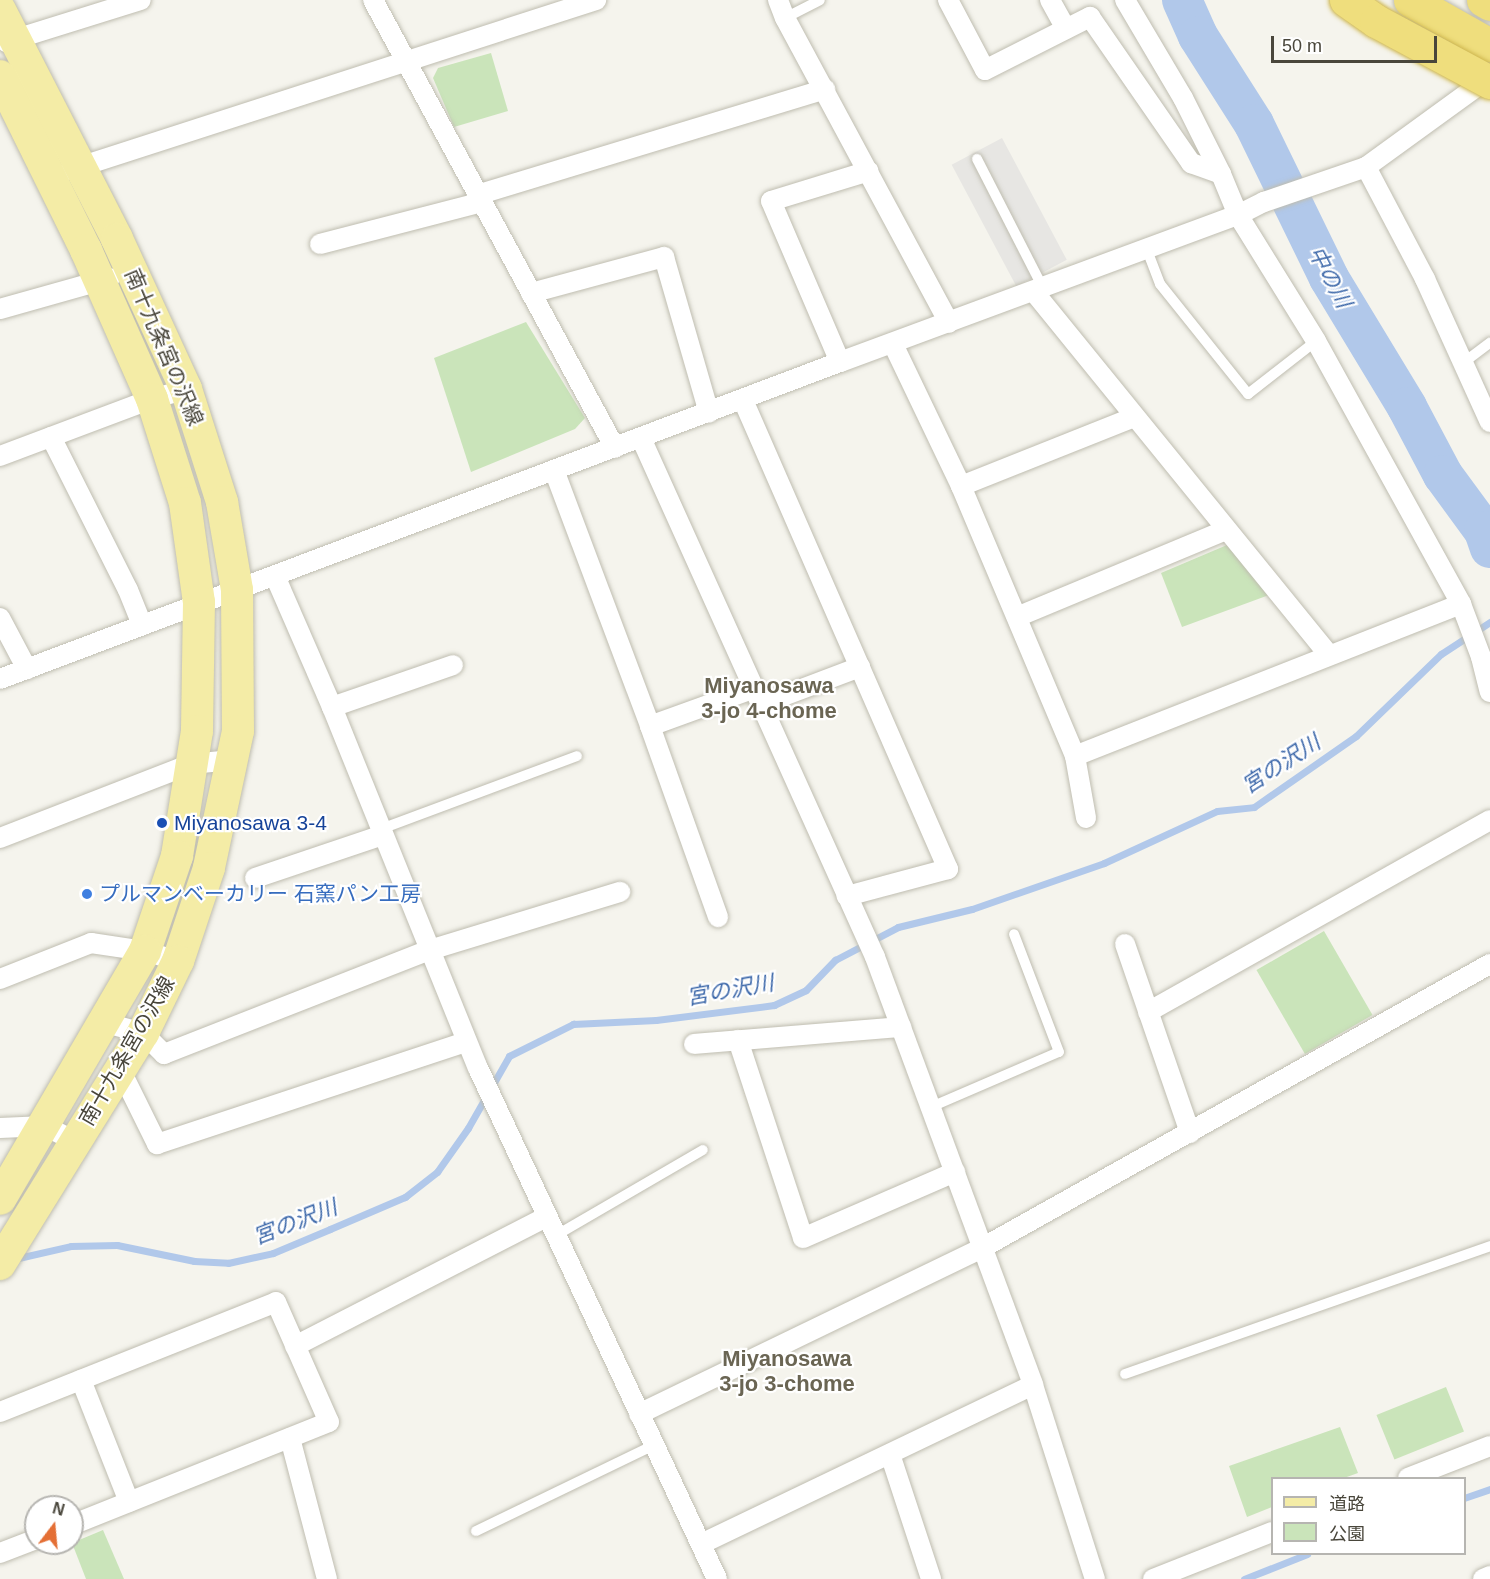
<!DOCTYPE html>
<meta charset="utf-8">
<style>
body{margin:0}
#map{position:relative;width:1490px;height:1579px;overflow:hidden;background:#f5f4ed;font-family:Arial,"Noto Sans JP",sans-serif}
div>[style]{position:absolute}
.green>*{inset:0;background:#cae4ba;transform-origin:0 0}
.parking>*{inset:0;background:#e7e6e3;transform-origin:0 0}
.stream>*{height:7px;margin:-3.5px;padding:0 3.5px;transform-origin:3.5px;border-radius:3.5px;background:#b1c8ea}
.river>*{height:40px;margin:-20px;padding:0 20px;transform-origin:20px;border-radius:20px;background:#b1c8ea}
.roads{filter:drop-shadow(0 0 2px #bfbdb0) drop-shadow(0 0 2px #bfbdb0)}
.lane>*{height:10px;margin:-5px;padding:0 5px;transform-origin:5px;border-radius:5px;background:#fff}
.street>*{height:20px;margin:-10px;padding:0 10px;transform-origin:10px;border-radius:10px;background:#fff}
.primary>*{height:32px;margin:-16px;padding:0 16px;transform-origin:16px;border-radius:16px;background:#f4eca6}
.highway>*{height:33px;margin:-16.5px;padding:0 16.5px;transform-origin:16.5px;border-radius:16.5px;background:#efde7d}
.bridges{filter:drop-shadow(0 0 2px #ceb64e) drop-shadow(0 0 2px #ceb64e)}
.highway-bridge>*{height:33px;margin:-16.5px;padding:0 16.5px;transform-origin:16.5px;border-radius:16.5px;background:#efde7d}
.dots>*{width:16px;height:16px;translate:-50% -50%;box-sizing:border-box;border:3px solid #fff;border-radius:50%}
span{translate:-50% -50%;white-space:nowrap;text-align:center;line-height:1.15;-webkit-text-stroke:4.5px #fff;paint-order:stroke}
.street-label{font-size:21px;color:#49463b}
.transit-label{font-size:21px;color:#164399}
.left{translate:0 -50%;text-align:left}
.shop-label{font-size:21px;color:#366cbe}
.water-label{font-size:22px;color:#3e69aa;font-style:italic}
.neighbourhood-label{font-size:22px;color:#6a6553;font-weight:700}
.legend{position:absolute;left:1271px;top:1477px;width:195px;height:78px;box-sizing:border-box;background:#fff;border:2px solid #b6b5b1;margin:0;padding:8px 10px;list-style:none;font-size:18px;color:#49463b}
.legend li{display:flex;align-items:center;gap:12px;height:30px}
.legend b{width:30px;border:2px solid #b6b5b1}
.north{position:absolute;left:24px;top:1495px;width:60px;height:60px;box-sizing:border-box;background:#fff;border:2px solid #b6b5b1;border-radius:50%;rotate:16deg;font-size:16px;font-weight:700;line-height:24px;text-align:center;color:#49463b}
.north::after{content:'';display:block;margin:auto;width:21px;height:27px;background:#e46f35;clip-path:polygon(50% 0,100% 100%,50% 72%,0 100%)}
.scale{position:absolute;left:1271px;top:36px;width:166px;height:27px;box-sizing:border-box;border:3px solid #49463b;border-top:0;padding-left:8px;font-size:18px;line-height:21px;white-space:nowrap;color:#49463b;-webkit-text-stroke:4px #fff;paint-order:stroke}
</style>
<div id="map">
<div class="green">
<div style="clip-path:polygon(491px 53px,508px 111px,454px 127px,433px 78px,438px 68px)"></div>
<div style="clip-path:polygon(526px 322px,585px 418px,575px 429px,471px 472px,434px 358px)"></div>
<div style="clip-path:polygon(1227px 545px,1269px 595px,1182px 627px,1161px 573px)"></div>
<div style="left:1324px;top:931px;width:97px;height:78px;rotate:60deg"></div>
<div style="left:1446px;top:1387px;width:48px;height:75px;rotate:68deg"></div>
<div style="clip-path:polygon(1340px 1427px,1358px 1473px,1344px 1478px,1272px 1478px,1272px 1507px,1247px 1517px,1229px 1466px)"></div>
<div style="clip-path:polygon(103px 1530px,124px 1579px,86px 1579px,72px 1543px)"></div>
</div>
<div class="parking">
<div style="left:1002px;top:138px;width:138px;height:57px;rotate:62deg"></div>
</div>
<div class="stream">
<div style="left:14px;top:1259px;width:58px;rotate:-12.8deg"></div>
<div style="left:71px;top:1246px;width:46px;rotate:-1.2deg"></div>
<div style="left:117px;top:1245px;width:79px;rotate:11.7deg"></div>
<div style="left:194px;top:1261px;width:34px;rotate:3deg"></div>
<div style="left:228px;top:1263px;width:46px;rotate:-12.5deg"></div>
<div style="left:273px;top:1253px;width:62px;rotate:-22.8deg"></div>
<div style="left:330px;top:1229px;width:82px;rotate:-23.1deg"></div>
<div style="left:405px;top:1197px;width:41px;rotate:-38deg"></div>
<div style="left:437px;top:1172px;width:54px;rotate:-54.8deg"></div>
<div style="left:468px;top:1128px;width:83px;rotate:-60.3deg"></div>
<div style="left:509px;top:1056px;width:72px;rotate:-26.6deg"></div>
<div style="left:573px;top:1024px;width:83px;rotate:-2.8deg"></div>
<div style="left:656px;top:1020px;width:119px;rotate:-7.2deg"></div>
<div style="left:774px;top:1005px;width:35px;rotate:-25deg"></div>
<div style="left:806px;top:990px;width:42px;rotate:-46deg"></div>
<div style="left:835px;top:960px;width:71px;rotate:-27.6deg"></div>
<div style="left:898px;top:927px;width:76px;rotate:-13.7deg"></div>
<div style="left:972px;top:909px;width:140px;rotate:-19.2deg"></div>
<div style="left:1104px;top:863px;width:124px;rotate:-24.7deg"></div>
<div style="left:1217px;top:811px;width:37px;rotate:-6deg"></div>
<div style="left:1254px;top:807px;width:124px;rotate:-34.8deg"></div>
<div style="left:1356px;top:736px;width:118px;rotate:-44deg"></div>
<div style="left:1441px;top:654px;width:59px;rotate:-33.1deg"></div>
<div style="left:1464px;top:1498px;width:28px;rotate:-19deg"></div>
<div style="left:1244px;top:1579px;width:68px;rotate:-21.6deg"></div>
</div>
<div class="river">
<div style="left:1182px;top:0;width:39px;rotate:66deg"></div>
<div style="left:1198px;top:36px;width:104px;rotate:57.5deg"></div>
<div style="left:1254px;top:124px;width:171px;rotate:64deg"></div>
<div style="left:1329px;top:278px;width:151px;rotate:58.8deg"></div>
<div style="left:1407px;top:407px;width:77px;rotate:62.1deg"></div>
<div style="left:1443px;top:475px;width:69px;rotate:53.8deg"></div>
<div style="left:1484px;top:531px;width:18px;rotate:71deg"></div>
</div>
<div class="roads">
<div class="lane">
<div style="left:785px;top:18px;width:39px;rotate:-27deg"></div>
<div style="left:977px;top:159px;width:145px;rotate:62.9deg"></div>
<div style="left:1147px;top:250px;width:36px;rotate:69deg"></div>
<div style="left:1160px;top:284px;width:141px;rotate:51.3deg"></div>
<div style="left:1248px;top:394px;width:86px;rotate:-37.9deg"></div>
<div style="left:1463px;top:363px;width:34px;rotate:-37deg"></div>
<div style="left:381px;top:829px;width:209px;rotate:-20.4deg"></div>
<div style="left:931px;top:1107px;width:139px;rotate:-23.3deg"></div>
<div style="left:1059px;top:1052px;width:126px;rotate:-110.9deg"></div>
<div style="left:555px;top:1236px;width:171px;rotate:-30.2deg"></div>
<div style="left:1125px;top:1374px;width:387px;rotate:-19.3deg"></div>
<div style="left:476px;top:1531px;width:198px;rotate:-25.8deg"></div>
</div>
<div class="street">
<div style="left:373px;top:0;width:509px;rotate:61.62deg"></div>
<div style="left:778px;top:0;width:19px;rotate:69deg"></div>
<div style="left:785px;top:18px;width:346px;rotate:61.7deg"></div>
<div style="left:948px;top:0;width:79px;rotate:62.1deg"></div>
<div style="left:985px;top:70px;width:118px;rotate:-26.8deg"></div>
<div style="left:1090px;top:17px;width:178px;rotate:55.3deg"></div>
<div style="left:1191px;top:163px;width:32px;rotate:20deg"></div>
<div style="left:1050px;top:0;width:33px;rotate:61deg"></div>
<div style="left:1125px;top:0;width:114px;rotate:59.4deg"></div>
<div style="left:1183px;top:98px;width:85px;rotate:63.4deg"></div>
<div style="left:1221px;top:174px;width:44px;rotate:67.5deg"></div>
<div style="left:1238px;top:215px;width:148px;rotate:58.2deg"></div>
<div style="left:1316px;top:341px;width:300px;rotate:61.1deg"></div>
<div style="left:1461px;top:604px;width:57px;rotate:69.3deg"></div>
<div style="left:1481px;top:657px;width:36px;rotate:76deg"></div>
<div style="left:6px;top:42px;width:141px;rotate:-17.3deg"></div>
<div style="left:1366px;top:167px;width:127px;rotate:62.2deg"></div>
<div style="left:1425px;top:279px;width:157px;rotate:65.6deg"></div>
<div style="left:70px;top:170px;width:553px;rotate:-17.91deg"></div>
<div style="left:477px;top:195px;width:364px;rotate:-16.9deg"></div>
<div style="left:320px;top:244px;width:167px;rotate:-14.5deg"></div>
<div style="left:1034px;top:292px;width:466px;rotate:50.9deg"></div>
<div style="left:531px;top:293px;width:138px;rotate:-15.1deg"></div>
<div style="left:664px;top:257px;width:162px;rotate:73.9deg"></div>
<div style="left:0;top:309px;width:114px;rotate:-15.7deg"></div>
<div style="left:893px;top:344px;width:157px;rotate:64.4deg"></div>
<div style="left:961px;top:486px;width:293px;rotate:67.1deg"></div>
<div style="left:1075px;top:756px;width:63px;rotate:79.9deg"></div>
<div style="left:840px;top:362px;width:175px;rotate:-113.2deg"></div>
<div style="left:771px;top:201px;width:102px;rotate:-17deg"></div>
<div style="left:743px;top:400px;width:512px;rotate:66.39deg"></div>
<div style="left:948px;top:869px;width:105px;rotate:165deg"></div>
<div style="left:51px;top:437px;width:171px;rotate:63.3deg"></div>
<div style="left:128px;top:590px;width:38px;rotate:68deg"></div>
<div style="left:641px;top:438px;width:569px;rotate:65.73deg"></div>
<div style="left:875px;top:957px;width:456px;rotate:69.7deg"></div>
<div style="left:1033px;top:1385px;width:204px;rotate:72.3deg"></div>
<div style="left:0;top:456px;width:162px;rotate:-20.6deg"></div>
<div style="left:152px;top:399px;width:35px;rotate:-16deg"></div>
<div style="left:554px;top:470px;width:273px;rotate:69.4deg"></div>
<div style="left:650px;top:726px;width:203px;rotate:70.4deg"></div>
<div style="left:961px;top:486px;width:186px;rotate:-21.7deg"></div>
<div style="left:275px;top:576px;width:143px;rotate:66.5deg"></div>
<div style="left:332px;top:707px;width:389px;rotate:68deg"></div>
<div style="left:478px;top:1068px;width:564px;rotate:64.93deg"></div>
<div style="left:1017px;top:617px;width:226px;rotate:-22.6deg"></div>
<div style="left:0;top:618px;width:58px;rotate:62.1deg"></div>
<div style="left:0;top:679px;width:898px;rotate:-20.68deg"></div>
<div style="left:840px;top:362px;width:424px;rotate:-20.3deg"></div>
<div style="left:1238px;top:215px;width:29px;rotate:-27deg"></div>
<div style="left:1264px;top:202px;width:108px;rotate:-18.9deg"></div>
<div style="left:1366px;top:167px;width:153px;rotate:-36deg"></div>
<div style="left:762px;top:704px;width:105px;rotate:-20.7deg"></div>
<div style="left:332px;top:707px;width:128px;rotate:-19.1deg"></div>
<div style="left:650px;top:726px;width:112px;rotate:-19.9deg"></div>
<div style="left:1075px;top:756px;width:415px;rotate:-21.5deg"></div>
<div style="left:0;top:838px;width:205px;rotate:-21.2deg"></div>
<div style="left:191px;top:764px;width:41px;rotate:-5.6deg"></div>
<div style="left:255px;top:878px;width:135px;rotate:-18.6deg"></div>
<div style="left:1125px;top:944px;width:200px;rotate:71deg"></div>
<div style="left:0;top:979px;width:98px;rotate:-21.6deg"></div>
<div style="left:91px;top:943px;width:55px;rotate:8.4deg"></div>
<div style="left:145px;top:951px;width:34px;rotate:17deg"></div>
<div style="left:1148px;top:1012px;width:392px;rotate:-29.3deg"></div>
<div style="left:106px;top:1023px;width:38px;rotate:15deg"></div>
<div style="left:143px;top:1033px;width:30px;rotate:45deg"></div>
<div style="left:164px;top:1054px;width:286px;rotate:-21.4deg"></div>
<div style="left:430px;top:950px;width:199px;rotate:-17deg"></div>
<div style="left:738px;top:1040px;width:208px;rotate:71.8deg"></div>
<div style="left:803px;top:1238px;width:166px;rotate:-23.5deg"></div>
<div style="left:694px;top:1044px;width:208px;rotate:-4.7deg"></div>
<div style="left:120px;top:1069px;width:84px;rotate:63.7deg"></div>
<div style="left:157px;top:1144px;width:325px;rotate:-18.3deg"></div>
<div style="left:0;top:1128px;width:45px;rotate:-2.5deg"></div>
<div style="left:45px;top:1126px;width:34px;rotate:27deg"></div>
<div style="left:295px;top:1346px;width:282px;rotate:-27.2deg"></div>
<div style="left:81px;top:1380px;width:131px;rotate:68.5deg"></div>
<div style="left:0;top:1412px;width:297px;rotate:-21.7deg"></div>
<div style="left:276px;top:1302px;width:131px;rotate:66.2deg"></div>
<div style="left:329px;top:1422px;width:277px;rotate:158.2deg"></div>
<div style="left:639px;top:1414px;width:381px;rotate:-25.8deg"></div>
<div style="left:982px;top:1248px;width:582px;rotate:-29.21deg"></div>
<div style="left:290px;top:1438px;width:146px;rotate:75.3deg"></div>
<div style="left:890px;top:1454px;width:132px;rotate:71.8deg"></div>
<div style="left:1408px;top:1478px;width:88px;rotate:-21.3deg"></div>
<div style="left:701px;top:1544px;width:368px;rotate:-25.6deg"></div>
<div style="left:0;top:1553px;width:39px;rotate:-21deg"></div>
<div style="left:1153px;top:1579px;width:128px;rotate:-21.6deg"></div>
<div style="left:1483px;top:1579px;width:8px;rotate:-23deg"></div>
</div>
<div class="primary">
<div style="left:0;top:10px;width:257px;rotate:62.9deg"></div>
<div style="left:117px;top:239px;width:165px;rotate:65.3deg"></div>
<div style="left:186px;top:389px;width:119px;rotate:72.3deg"></div>
<div style="left:222px;top:502px;width:89px;rotate:80.3deg"></div>
<div style="left:237px;top:590px;width:141px;rotate:89.6deg"></div>
<div style="left:238px;top:731px;width:140px;rotate:102deg"></div>
<div style="left:209px;top:868px;width:98px;rotate:108.4deg"></div>
<div style="left:178px;top:961px;width:80px;rotate:115.9deg"></div>
<div style="left:143px;top:1033px;width:272px;rotate:121.8deg"></div>
<div style="left:0;top:76px;width:194px;rotate:63.7deg"></div>
<div style="left:86px;top:250px;width:163px;rotate:66.1deg"></div>
<div style="left:152px;top:399px;width:109px;rotate:72.4deg"></div>
<div style="left:185px;top:503px;width:100px;rotate:82deg"></div>
<div style="left:199px;top:602px;width:129px;rotate:90.9deg"></div>
<div style="left:197px;top:731px;width:127px;rotate:99.1deg"></div>
<div style="left:177px;top:856px;width:100px;rotate:108.6deg"></div>
<div style="left:145px;top:951px;width:287px;rotate:120.3deg"></div>
</div>
<div class="highway">
<div style="left:1410px;top:0;width:92px;rotate:29.4deg"></div>
<div style="left:1483px;top:0;width:8px;rotate:30deg"></div>
</div>
</div>
<div class="bridges">
<div class="highway-bridge">
<div style="left:1346px;top:0;width:37px;rotate:35deg"></div>
<div style="left:1376px;top:21px;width:129px;rotate:28.2deg"></div>
</div>
</div>
<div class="dots">
<div style="left:162px;top:823px;background:#1a4fb4"></div>
<div style="left:87px;top:894px;background:#3f7fe0"></div>
</div>
<div class="street-label">
<span style="left:164px;top:347px;rotate:67deg">南十九条宮の沢線</span>
<span style="left:127px;top:1051px;rotate:-60deg">南十九条宮の沢線</span>
</div>
<div class="transit-label">
<span class="left" style="left:174px;top:823px">Miyanosawa 3-4</span>
</div>
<div class="shop-label">
<span class="left" style="left:99px;top:894px">プルマンベーカリー 石窯パン工房</span>
</div>
<div class="water-label">
<span style="left:1330px;top:277px;rotate:62deg">中の川</span>
<span style="left:1281px;top:764px;rotate:-33deg">宮の沢川</span>
<span style="left:730px;top:990px;rotate:-10deg">宮の沢川</span>
<span style="left:295px;top:1222px;rotate:-21deg">宮の沢川</span>
</div>
<div class="neighbourhood-label">
<span style="left:769px;top:698px">Miyanosawa<br>3-jo 4-chome</span>
<span style="left:787px;top:1371px">Miyanosawa<br>3-jo 3-chome</span>
</div>
<ul class="legend">
<li><b style="height:8px;background:#f4eca6"></b>道路</li>
<li><b style="height:16px;background:#cae4ba"></b>公園</li>
</ul>
<div class="north">N</div>
<div class="scale">50 m</div>
</div>
